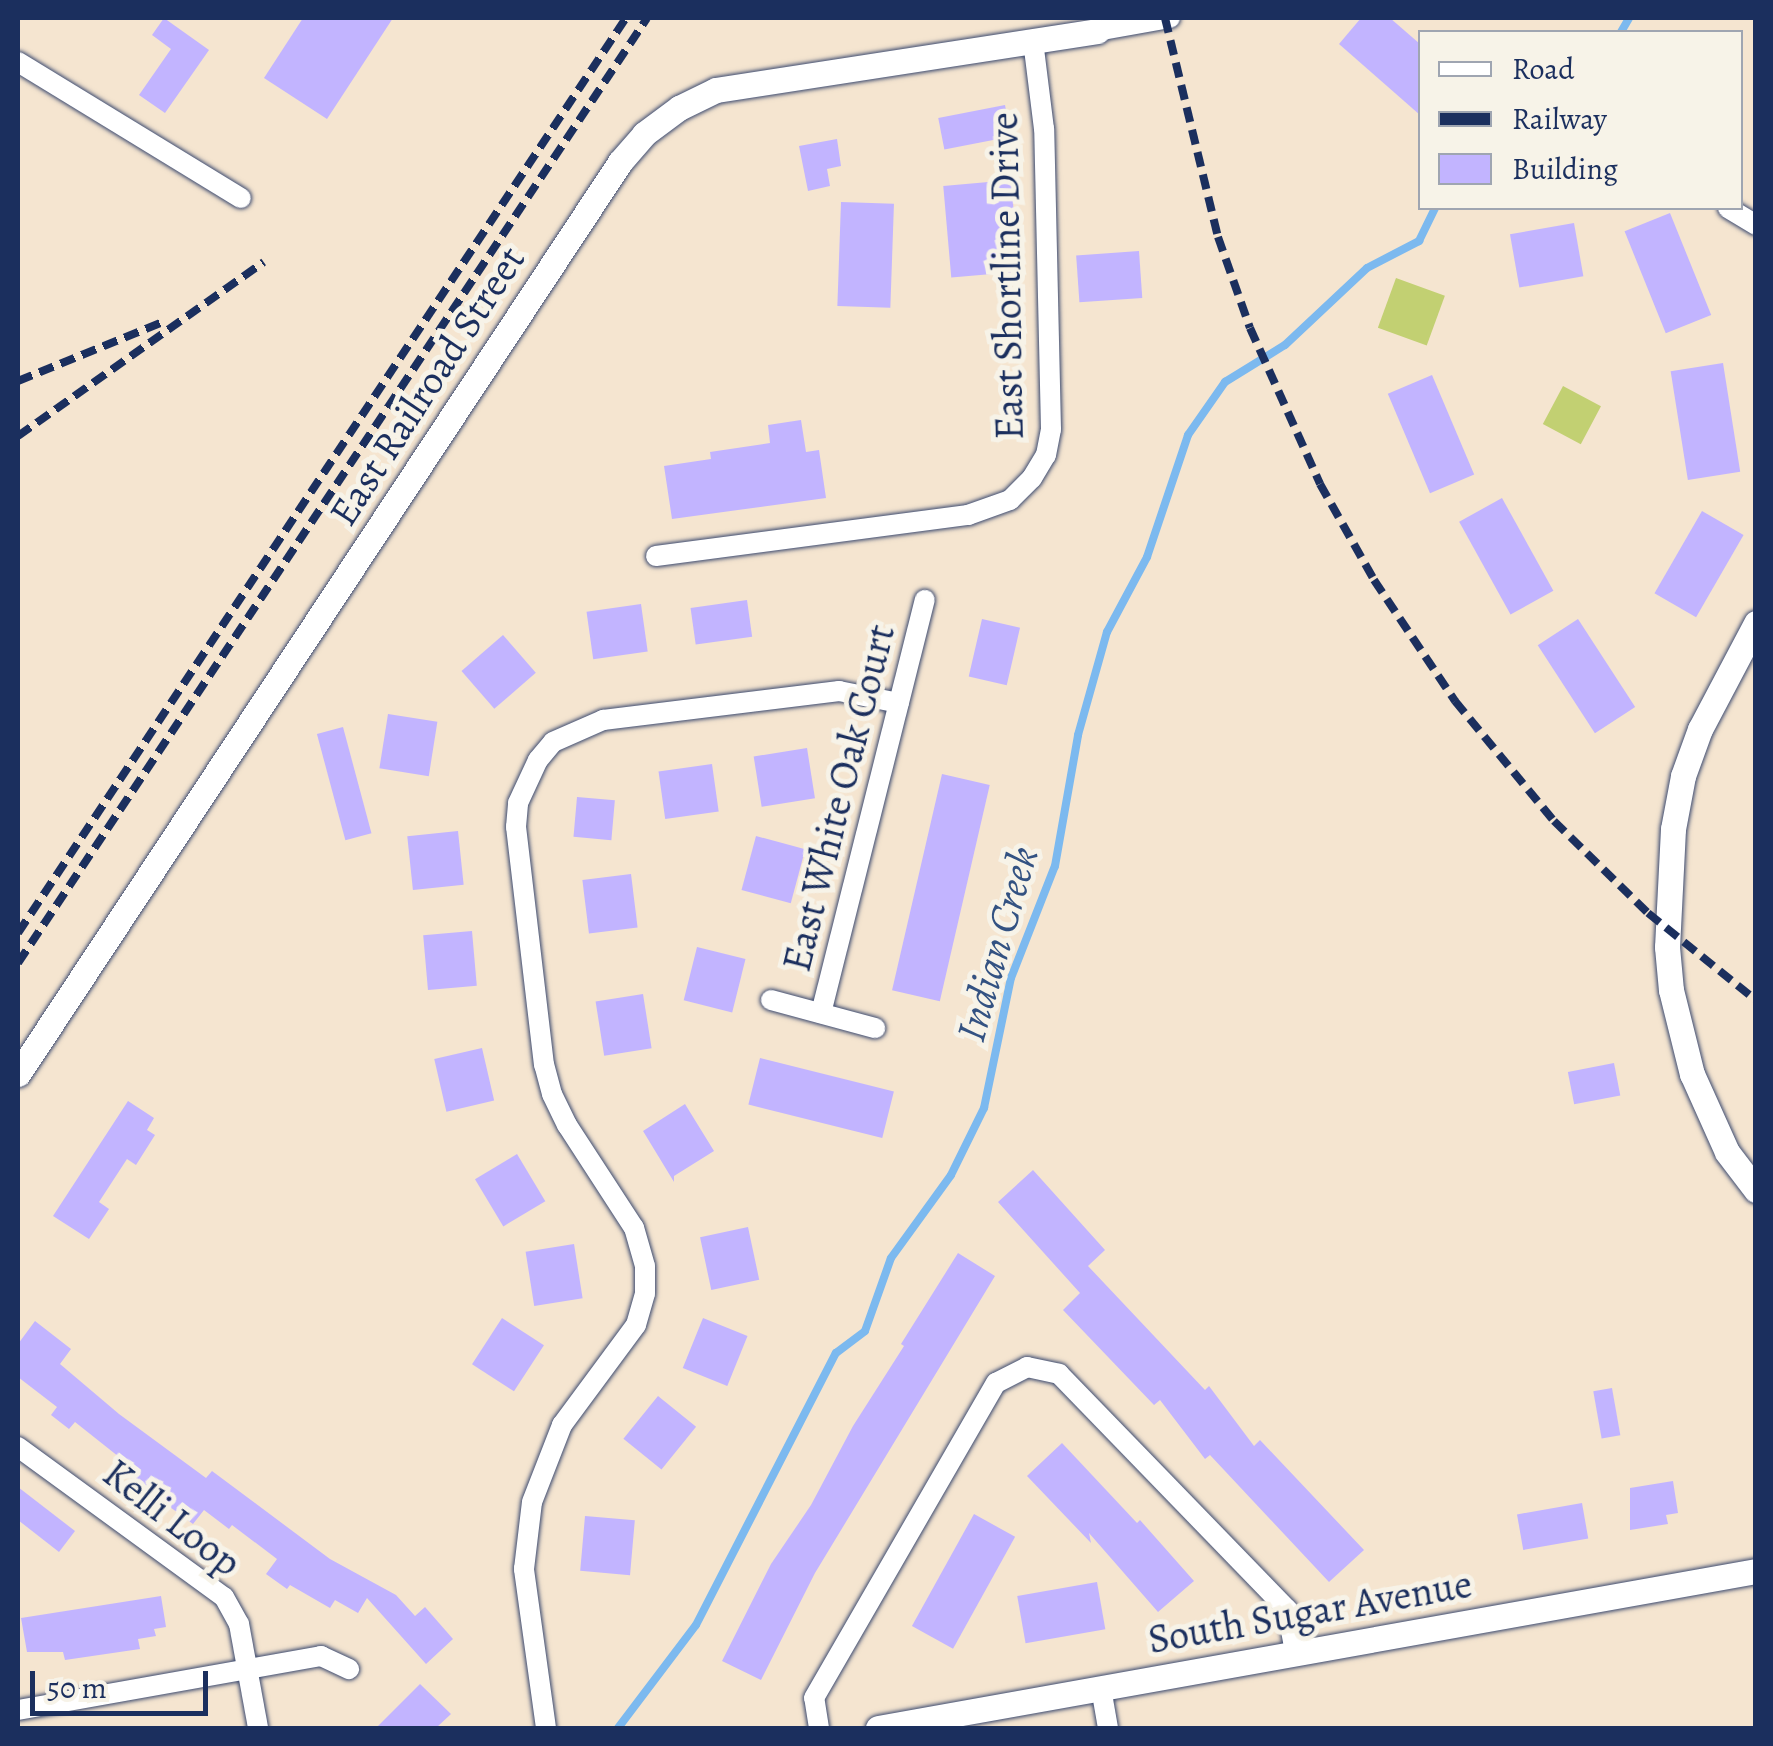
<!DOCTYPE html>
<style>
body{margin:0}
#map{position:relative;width:1773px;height:1746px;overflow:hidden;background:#f5e5d0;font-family:Alegreya,serif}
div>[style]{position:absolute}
.green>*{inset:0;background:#c2d072;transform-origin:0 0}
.stream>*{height:8px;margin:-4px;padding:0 4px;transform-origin:4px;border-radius:4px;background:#7cb9ef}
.building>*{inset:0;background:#c2b4ff;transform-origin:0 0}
.roads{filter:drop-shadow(0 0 2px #3c4a6f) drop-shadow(0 0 2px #3c4a6f)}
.minor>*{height:20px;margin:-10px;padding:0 10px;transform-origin:10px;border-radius:10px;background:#fff}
.tertiary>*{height:25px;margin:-12.5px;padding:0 12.5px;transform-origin:12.5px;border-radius:12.5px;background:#fff}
.rail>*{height:8px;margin-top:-4px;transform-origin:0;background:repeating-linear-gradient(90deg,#1b2f5e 0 15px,transparent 0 23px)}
span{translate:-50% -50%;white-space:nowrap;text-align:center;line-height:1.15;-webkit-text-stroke:10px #f7f3e8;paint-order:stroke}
.street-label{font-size:40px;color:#1b2f5e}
.water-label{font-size:42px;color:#335282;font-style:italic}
.frame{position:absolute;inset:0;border:20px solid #1b2f5e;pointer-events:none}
.legend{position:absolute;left:1418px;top:30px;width:325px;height:180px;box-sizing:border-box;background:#f7f3e8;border:2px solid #9fa5b1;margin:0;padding:12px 18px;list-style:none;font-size:30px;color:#1b2f5e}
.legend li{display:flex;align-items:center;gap:20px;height:50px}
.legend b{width:50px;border:2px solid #9fa5b1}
.scale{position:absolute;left:30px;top:1671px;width:178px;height:45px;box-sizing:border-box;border:5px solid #1b2f5e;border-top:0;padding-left:12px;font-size:30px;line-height:35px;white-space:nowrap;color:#1b2f5e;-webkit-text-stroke:8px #f7f3e8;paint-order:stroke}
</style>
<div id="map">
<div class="green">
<div style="left:1396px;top:278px;width:52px;height:53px;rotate:20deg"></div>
<div style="left:1563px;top:386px;width:43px;height:43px;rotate:28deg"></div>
</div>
<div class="stream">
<div style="left:1621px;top:32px;width:16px;rotate:-60deg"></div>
<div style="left:618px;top:1728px;width:129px;rotate:-52.9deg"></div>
<div style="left:696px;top:1625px;width:306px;rotate:-62.8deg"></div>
<div style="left:836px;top:1353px;width:36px;rotate:-37deg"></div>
<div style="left:865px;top:1331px;width:77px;rotate:-70.4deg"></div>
<div style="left:891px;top:1258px;width:102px;rotate:-54.1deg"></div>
<div style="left:951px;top:1175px;width:75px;rotate:-63.8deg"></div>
<div style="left:984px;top:1108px;width:133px;rotate:-78.3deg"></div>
<div style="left:1011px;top:978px;width:120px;rotate:-68.6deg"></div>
<div style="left:1055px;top:866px;width:133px;rotate:-80deg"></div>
<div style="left:1078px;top:735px;width:107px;rotate:-74.3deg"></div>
<div style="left:1107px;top:632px;width:85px;rotate:-61.9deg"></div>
<div style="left:1147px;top:557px;width:129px;rotate:-71.4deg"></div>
<div style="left:1188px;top:435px;width:65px;rotate:-55.1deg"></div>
<div style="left:1225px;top:382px;width:70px;rotate:-31.7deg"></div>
<div style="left:1285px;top:345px;width:112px;rotate:-43.2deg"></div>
<div style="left:1367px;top:268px;width:59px;rotate:-27.4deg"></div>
<div style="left:1419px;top:241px;width:37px;rotate:-64deg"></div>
</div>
<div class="building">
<div style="clip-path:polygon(164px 18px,209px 50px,165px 113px,139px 95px,171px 49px,152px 35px)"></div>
<div style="clip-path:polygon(303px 18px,393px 18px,327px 119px,264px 78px)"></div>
<div style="clip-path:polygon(1361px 18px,1390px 18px,1420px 44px,1420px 115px,1339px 44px)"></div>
<div style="left:1005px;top:105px;width:32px;height:68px;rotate:79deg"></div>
<div style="clip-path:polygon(837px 139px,841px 166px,827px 169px,830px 186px,808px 191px,799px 146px)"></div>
<div style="left:1011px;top:180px;width:92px;height:68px;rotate:85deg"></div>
<div style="left:841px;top:202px;width:53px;height:104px;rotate:2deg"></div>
<div style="left:1670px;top:213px;width:110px;height:49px;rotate:68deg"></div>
<div style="left:1574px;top:223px;width:54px;height:65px;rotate:80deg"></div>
<div style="left:1139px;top:251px;width:47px;height:63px;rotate:86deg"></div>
<div style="left:1723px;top:363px;width:110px;height:53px;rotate:81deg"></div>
<div style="left:1432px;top:375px;width:108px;height:48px;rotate:67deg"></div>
<div style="clip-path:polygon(801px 420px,806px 452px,819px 450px,826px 498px,672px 519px,664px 466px,711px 459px,710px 452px,770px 443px,768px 425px)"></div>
<div style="left:1502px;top:498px;width:106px;height:49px;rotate:61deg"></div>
<div style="left:1702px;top:511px;width:48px;height:95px;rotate:30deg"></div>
<div style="left:747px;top:600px;width:37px;height:57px;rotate:82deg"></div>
<div style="left:641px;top:604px;width:48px;height:55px;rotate:82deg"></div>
<div style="left:982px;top:619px;width:39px;height:59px;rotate:13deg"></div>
<div style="left:1578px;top:619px;width:105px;height:48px;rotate:57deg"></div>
<div style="left:503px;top:635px;width:50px;height:55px;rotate:49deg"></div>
<div style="left:388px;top:714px;width:50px;height:55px;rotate:9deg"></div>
<div style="left:343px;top:727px;width:110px;height:27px;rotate:75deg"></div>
<div style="left:807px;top:748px;width:51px;height:54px;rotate:81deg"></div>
<div style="left:712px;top:764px;width:48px;height:54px;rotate:82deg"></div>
<div style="left:942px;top:774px;width:49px;height:222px;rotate:13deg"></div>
<div style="left:577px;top:797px;width:38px;height:40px;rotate:5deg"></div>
<div style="left:458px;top:831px;width:54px;height:51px;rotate:84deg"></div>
<div style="left:756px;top:836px;width:51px;height:56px;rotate:15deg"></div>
<div style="left:631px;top:874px;width:54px;height:49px;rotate:83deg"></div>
<div style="left:472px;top:931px;width:55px;height:49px;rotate:85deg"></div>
<div style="left:697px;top:947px;width:50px;height:55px;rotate:14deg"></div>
<div style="left:643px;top:994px;width:55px;height:48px;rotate:81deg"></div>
<div style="left:482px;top:1048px;width:54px;height:49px;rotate:77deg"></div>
<div style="left:760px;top:1058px;width:138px;height:48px;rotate:14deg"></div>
<div style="left:1614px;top:1063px;width:33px;height:47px;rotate:79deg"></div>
<div style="clip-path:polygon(128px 1101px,154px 1118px,147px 1130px,155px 1135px,136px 1165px,127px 1159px,99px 1202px,109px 1209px,89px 1239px,53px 1216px)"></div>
<div style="clip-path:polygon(685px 1104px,714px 1151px,674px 1176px,674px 1182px,643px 1131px)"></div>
<div style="left:517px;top:1154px;width:55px;height:49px;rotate:59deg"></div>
<div style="clip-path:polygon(1033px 1170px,1105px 1250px,1088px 1266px,1205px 1390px,1209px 1386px,1254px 1446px,1260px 1440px,1364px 1550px,1329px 1582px,1210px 1455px,1205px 1459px,1160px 1400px,1154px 1405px,1063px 1310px,1080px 1293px,998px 1202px)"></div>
<div style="left:748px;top:1227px;width:54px;height:49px;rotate:78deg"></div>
<div style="left:574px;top:1244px;width:55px;height:49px;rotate:81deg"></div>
<div style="clip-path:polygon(958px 1253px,995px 1276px,815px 1573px,761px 1680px,722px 1661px,771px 1564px,811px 1505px,853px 1426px,904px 1346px,901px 1344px)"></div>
<div style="left:502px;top:1318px;width:50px;height:55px;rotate:33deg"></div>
<div style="left:703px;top:1318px;width:48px;height:54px;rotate:22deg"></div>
<div style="clip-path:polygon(35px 1321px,71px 1349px,60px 1364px,119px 1414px,206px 1478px,212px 1471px,330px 1559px,396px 1595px,415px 1616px,425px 1607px,453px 1639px,426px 1664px,367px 1598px,358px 1613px,335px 1600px,330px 1608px,290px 1585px,287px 1589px,266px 1574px,277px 1559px,232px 1525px,229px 1529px,204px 1510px,193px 1524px,132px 1479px,138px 1472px,75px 1422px,69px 1429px,51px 1415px,57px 1407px,18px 1377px,18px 1344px)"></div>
<div style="left:1612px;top:1388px;width:48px;height:19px;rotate:80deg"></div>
<div style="left:658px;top:1396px;width:49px;height:55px;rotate:39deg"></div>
<div style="clip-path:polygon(1062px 1443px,1137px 1523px,1140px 1520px,1194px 1581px,1158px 1612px,1089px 1533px,1091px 1543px,1027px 1476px)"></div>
<div style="clip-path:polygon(1673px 1481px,1678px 1513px,1666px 1515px,1668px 1524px,1630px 1530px,1630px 1488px)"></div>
<div style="clip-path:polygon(18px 1487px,75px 1531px,59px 1552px,18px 1520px)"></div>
<div style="left:1582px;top:1503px;width:36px;height:66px;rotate:80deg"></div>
<div style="left:974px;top:1514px;width:47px;height:128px;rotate:29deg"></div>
<div style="left:585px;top:1516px;width:50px;height:55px;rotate:5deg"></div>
<div style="left:1097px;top:1582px;width:48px;height:81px;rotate:80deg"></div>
<div style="clip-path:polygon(161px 1596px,166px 1627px,154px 1629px,156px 1636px,138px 1639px,140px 1649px,65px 1660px,63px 1652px,27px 1652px,21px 1618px)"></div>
<div style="clip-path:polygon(420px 1684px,451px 1714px,436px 1728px,376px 1728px)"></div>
</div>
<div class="roads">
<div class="minor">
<div style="left:1097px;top:31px;width:74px;rotate:-10.1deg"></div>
<div style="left:18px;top:62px;width:261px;rotate:31.4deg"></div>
<div style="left:1728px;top:208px;width:33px;rotate:31deg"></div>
<div style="left:656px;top:556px;width:315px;rotate:-7.5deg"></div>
<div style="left:968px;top:515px;width:45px;rotate:-19.7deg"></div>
<div style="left:1010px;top:500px;width:31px;rotate:-45deg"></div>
<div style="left:1032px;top:478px;width:27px;rotate:-59deg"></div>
<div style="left:1046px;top:455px;width:26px;rotate:-79deg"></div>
<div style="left:1051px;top:429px;width:300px;rotate:-91.3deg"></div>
<div style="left:1044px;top:129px;width:89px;rotate:-97.1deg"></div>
<div style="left:771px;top:1000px;width:108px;rotate:15.1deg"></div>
<div style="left:821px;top:1013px;width:426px;rotate:-75.9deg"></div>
<div style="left:18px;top:1447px;width:255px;rotate:36.1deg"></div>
<div style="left:224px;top:1597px;width:31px;rotate:61deg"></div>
<div style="left:239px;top:1624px;width:106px;rotate:79.6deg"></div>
<div style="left:1101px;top:1688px;width:41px;rotate:80.1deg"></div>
<div style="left:18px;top:1710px;width:308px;rotate:-10.1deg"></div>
<div style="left:321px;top:1656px;width:31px;rotate:25deg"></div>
<div style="left:546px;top:1728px;width:161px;rotate:-97.9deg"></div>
<div style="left:524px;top:1569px;width:67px;rotate:-83.2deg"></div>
<div style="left:532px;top:1502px;width:83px;rotate:-68.7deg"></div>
<div style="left:562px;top:1425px;width:124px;rotate:-53.5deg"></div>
<div style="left:636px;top:1325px;width:33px;rotate:-74deg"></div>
<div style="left:645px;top:1293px;width:27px;rotate:-90deg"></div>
<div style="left:645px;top:1266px;width:40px;rotate:-106deg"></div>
<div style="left:634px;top:1228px;width:123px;rotate:-123deg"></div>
<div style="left:567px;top:1125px;width:34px;rotate:-116deg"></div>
<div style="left:552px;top:1094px;width:30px;rotate:-105deg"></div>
<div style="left:544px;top:1065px;width:240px;rotate:-96.7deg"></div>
<div style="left:516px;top:827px;width:24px;rotate:-85deg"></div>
<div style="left:518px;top:803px;width:47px;rotate:-65.1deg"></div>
<div style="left:538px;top:760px;width:23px;rotate:-50deg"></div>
<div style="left:553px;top:742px;width:55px;rotate:-23.7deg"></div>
<div style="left:603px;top:720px;width:238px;rotate:-7deg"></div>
<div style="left:839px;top:691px;width:61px;rotate:11.3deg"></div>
<div style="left:819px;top:1728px;width:30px;rotate:-99deg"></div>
<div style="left:814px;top:1698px;width:364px;rotate:-60deg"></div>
<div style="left:996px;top:1383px;width:35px;rotate:-27deg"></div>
<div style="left:1027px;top:1367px;width:33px;rotate:12deg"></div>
<div style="left:1059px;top:1374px;width:327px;rotate:45.9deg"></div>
<div style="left:1287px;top:1609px;width:44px;rotate:79.5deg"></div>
</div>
<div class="tertiary">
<div style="left:1756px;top:623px;width:120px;rotate:117.8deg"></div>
<div style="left:1700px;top:729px;width:50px;rotate:109.9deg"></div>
<div style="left:1683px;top:776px;width:54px;rotate:100.7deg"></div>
<div style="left:1673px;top:829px;width:118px;rotate:92.9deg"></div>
<div style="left:1667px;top:947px;width:43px;rotate:84.7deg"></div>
<div style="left:1671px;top:990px;width:87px;rotate:76deg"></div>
<div style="left:1692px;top:1074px;width:85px;rotate:65.8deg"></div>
<div style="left:1727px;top:1152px;width:48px;rotate:52.7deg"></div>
<div style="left:18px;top:1074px;width:1093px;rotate:-56.57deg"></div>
<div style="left:620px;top:162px;width:37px;rotate:-49deg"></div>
<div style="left:644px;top:134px;width:44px;rotate:-36.6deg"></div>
<div style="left:679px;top:108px;width:41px;rotate:-25.9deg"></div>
<div style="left:716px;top:90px;width:386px;rotate:-8.8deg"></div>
<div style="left:878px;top:1728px;width:892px;rotate:-10.14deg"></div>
</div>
</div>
<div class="rail">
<div style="left:1165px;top:18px;width:225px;rotate:76.4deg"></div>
<div style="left:1218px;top:237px;width:96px;rotate:70.6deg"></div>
<div style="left:1250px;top:328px;width:171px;rotate:65.8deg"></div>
<div style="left:1320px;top:484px;width:110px;rotate:60.6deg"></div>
<div style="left:1374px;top:580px;width:146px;rotate:56.2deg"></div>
<div style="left:1455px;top:701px;width:156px;rotate:50.5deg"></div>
<div style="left:1554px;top:821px;width:132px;rotate:44.4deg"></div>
<div style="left:1648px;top:913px;width:139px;rotate:38.9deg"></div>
<div style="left:18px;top:381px;width:159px;rotate:-22.2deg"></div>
<div style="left:18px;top:436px;width:301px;rotate:-35.3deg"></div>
<div style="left:18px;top:933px;width:1099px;rotate:-56.4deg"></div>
<div style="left:18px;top:963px;width:1135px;rotate:-56.35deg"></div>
</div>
<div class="street-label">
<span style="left:1007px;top:276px;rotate:-91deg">East Shortline Drive</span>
<span style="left:427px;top:386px;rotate:-57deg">East Railroad Street</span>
<span style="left:839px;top:798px;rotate:-76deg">East White Oak Court</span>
<span style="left:172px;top:1518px;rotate:38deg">Kelli Loop</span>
<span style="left:1310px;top:1612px;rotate:-10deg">South Sugar Avenue</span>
</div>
<div class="water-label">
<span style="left:997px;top:944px;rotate:-74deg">Indian Creek</span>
</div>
<div class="frame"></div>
<ul class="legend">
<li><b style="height:12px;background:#fff"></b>Road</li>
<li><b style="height:12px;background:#1b2f5e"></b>Railway</li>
<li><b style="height:28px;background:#c2b4ff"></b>Building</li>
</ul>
<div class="scale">50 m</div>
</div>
